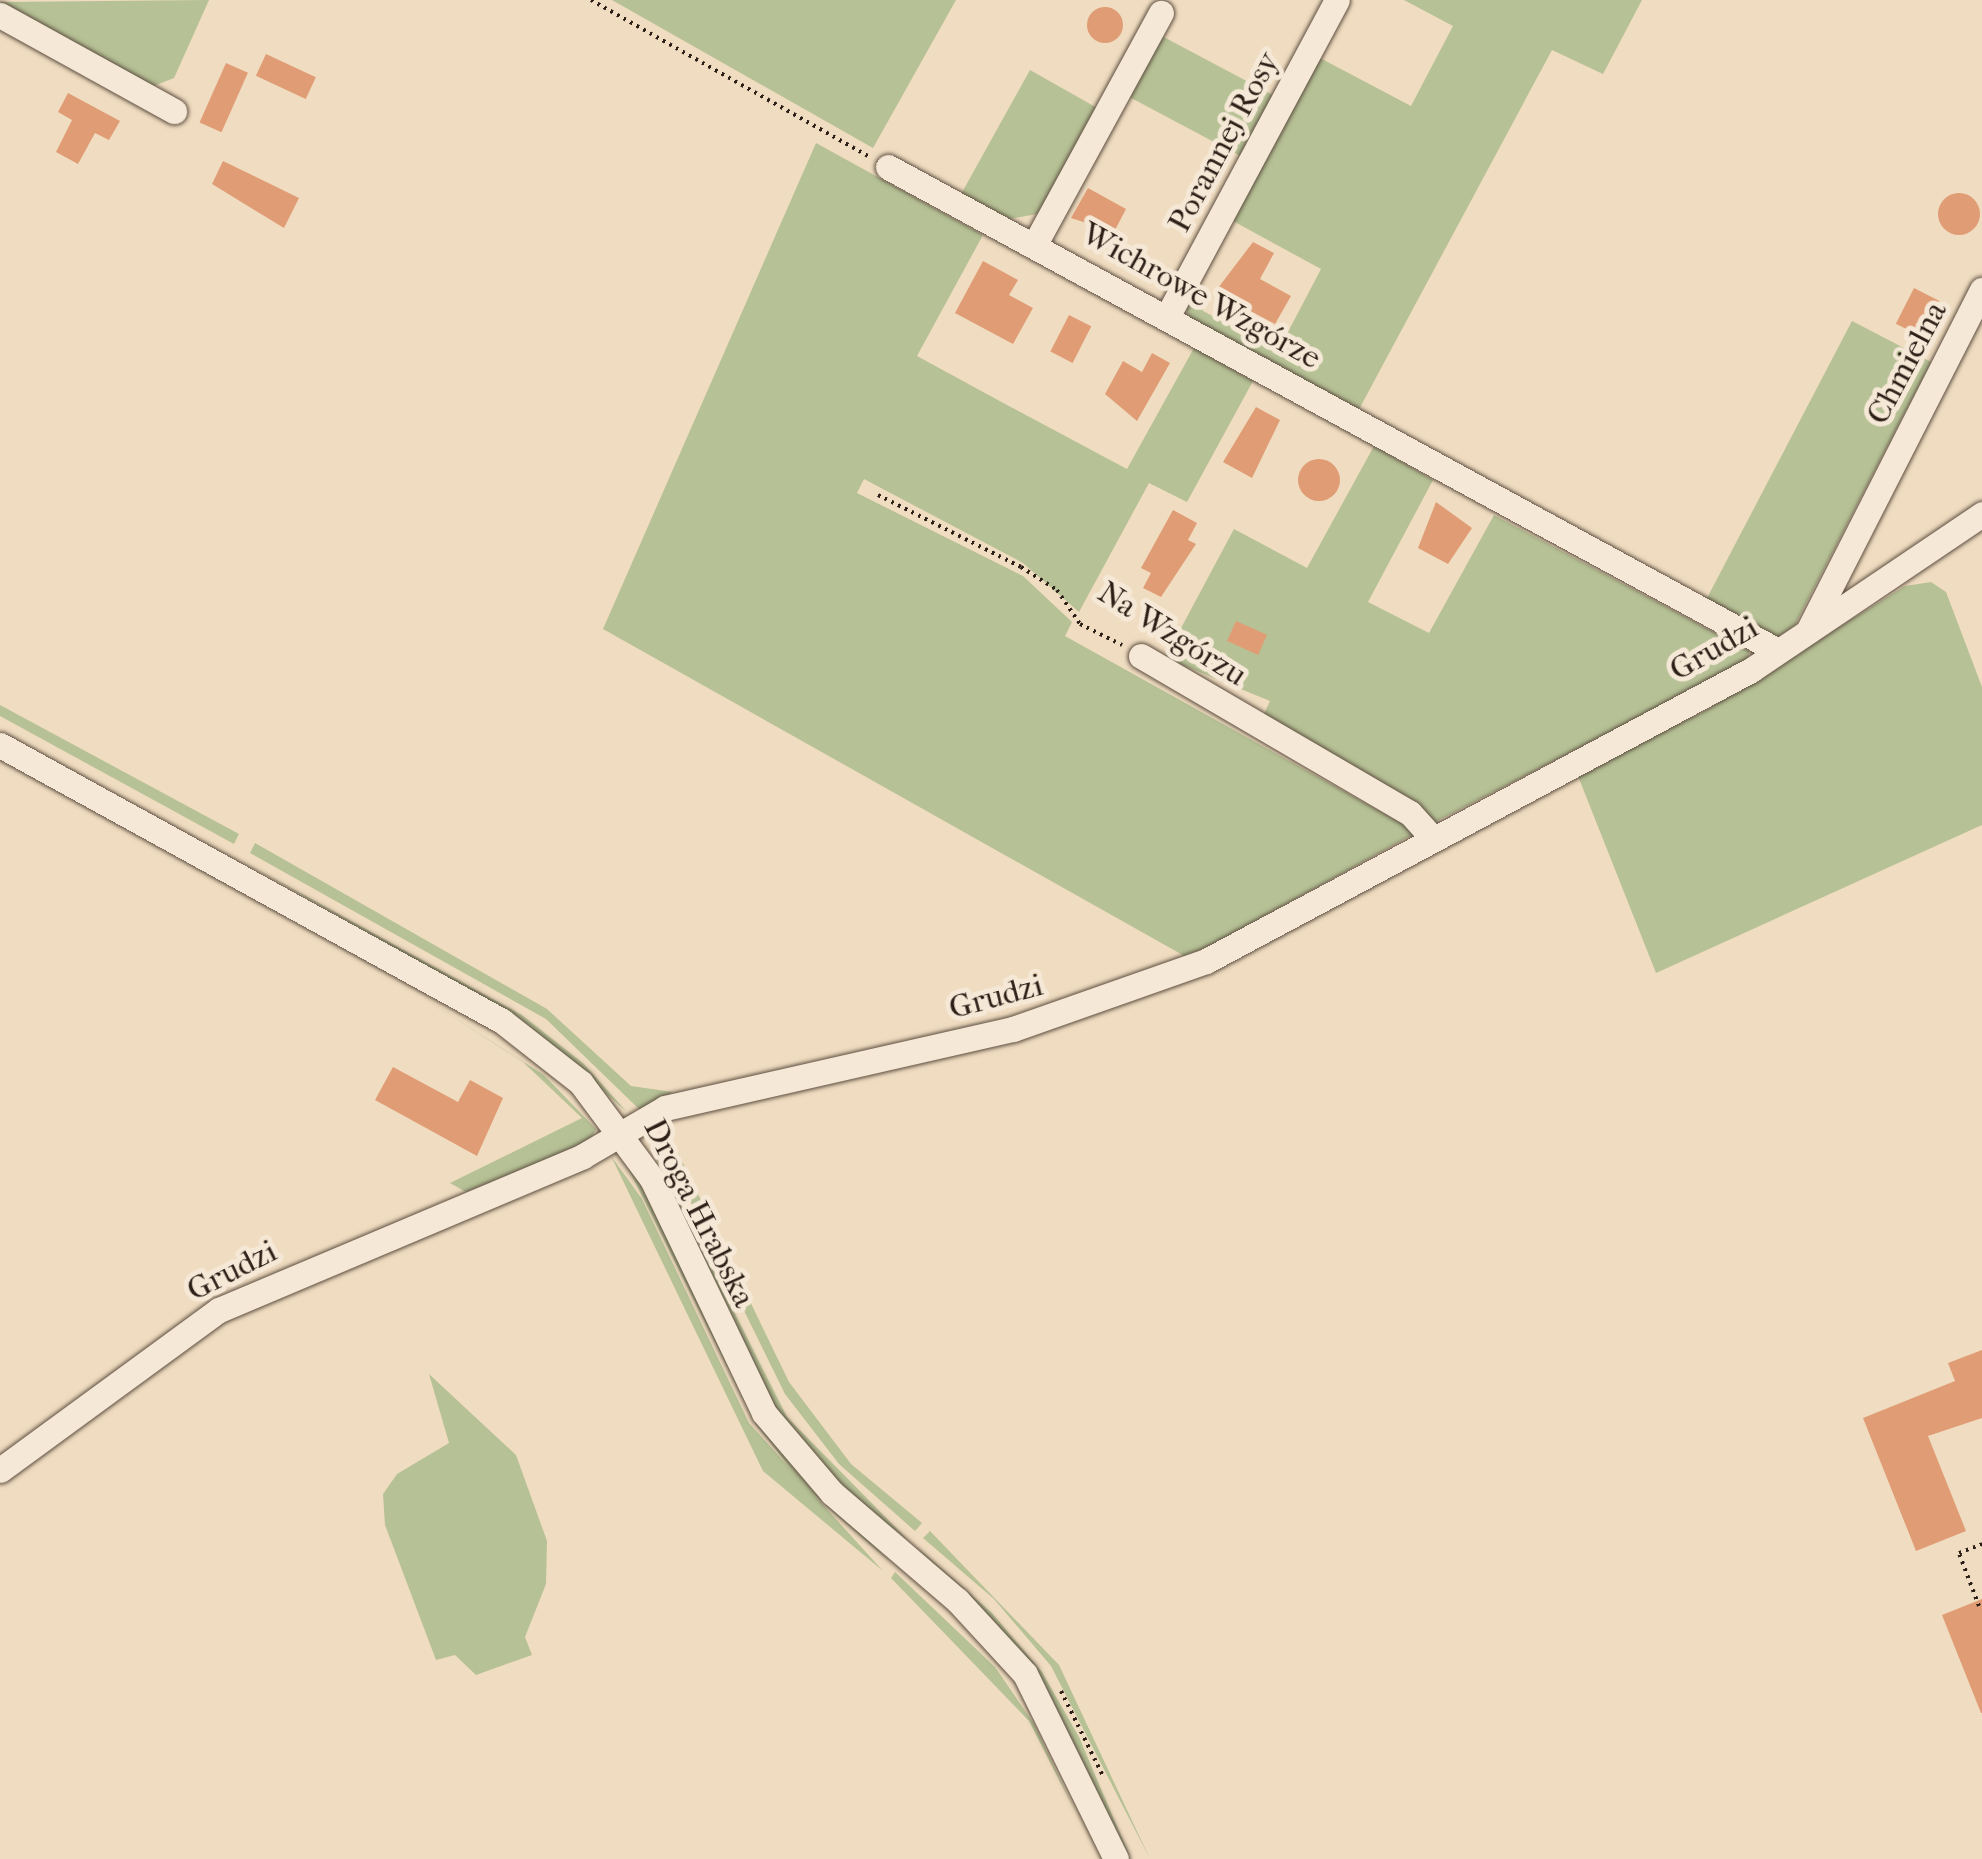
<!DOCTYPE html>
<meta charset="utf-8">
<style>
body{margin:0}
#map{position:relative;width:1982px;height:1859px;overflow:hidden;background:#f0dcc0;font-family:"IM FELL French Canon",serif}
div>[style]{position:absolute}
.green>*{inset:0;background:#b6c195;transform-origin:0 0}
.building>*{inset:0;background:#e09d75;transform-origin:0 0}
.round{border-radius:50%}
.path>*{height:4px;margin-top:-2px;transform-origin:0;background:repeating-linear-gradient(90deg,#2b1e16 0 2.5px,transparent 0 7.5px)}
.roads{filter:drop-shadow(0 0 2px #5c4e40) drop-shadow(0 0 2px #5c4e40)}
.minor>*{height:25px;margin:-12.5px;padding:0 12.5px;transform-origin:12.5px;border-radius:12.5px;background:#f5e8d6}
span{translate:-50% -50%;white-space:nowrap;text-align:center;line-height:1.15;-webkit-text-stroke:10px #f5e8d6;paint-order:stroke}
.street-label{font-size:32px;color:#2b1e16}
</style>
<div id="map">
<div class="green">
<div style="clip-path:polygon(209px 0,174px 78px,151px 87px,0 2px)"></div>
<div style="clip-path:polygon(612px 0,956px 0,873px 148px)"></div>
<div style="clip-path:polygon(1404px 0,1642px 0,1603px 74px,1552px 50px,1357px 413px,1188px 317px,1186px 303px,1196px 290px,1203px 311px,1278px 351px,1321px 269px,1233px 221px,1320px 58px,1411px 106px,1453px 26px)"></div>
<div style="left:1158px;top:34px;width:130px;height:69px;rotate:28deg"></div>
<div style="clip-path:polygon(1030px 70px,1099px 109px,1043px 213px,1004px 220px,960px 196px)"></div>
<div style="clip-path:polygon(816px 143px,983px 235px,917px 356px,1007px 405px,1127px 469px,1194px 348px,1253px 381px,1187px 502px,1149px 483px,1079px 612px,1023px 563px,864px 479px,857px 493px,1023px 576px,1072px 622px,1065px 636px,1417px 832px,1188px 958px,603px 629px)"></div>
<div style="clip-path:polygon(1852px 321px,1931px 362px,1795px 625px,1775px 639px,1706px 600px)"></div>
<div style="clip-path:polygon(1374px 446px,1433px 480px,1368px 602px,1429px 633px,1494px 515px,1749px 651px,1748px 661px,1435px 822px,1263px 716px,1270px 701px,1165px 658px,1234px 529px,1307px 568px)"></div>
<div style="clip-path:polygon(1931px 582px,1946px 592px,1982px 687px,1982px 825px,1656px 973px,1576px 771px,1703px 712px,1905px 586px)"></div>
<div style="clip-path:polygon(0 705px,239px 834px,234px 844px,0 716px)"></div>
<div style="clip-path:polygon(255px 843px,547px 1009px,631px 1086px,673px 1092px,641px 1111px,546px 1019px,250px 853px)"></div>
<div style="clip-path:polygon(246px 863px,522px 1015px,583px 1063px,627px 1112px,521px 1020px)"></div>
<div style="clip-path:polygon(411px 990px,544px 1075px,596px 1129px,590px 1141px,466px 1192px,450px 1183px,582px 1118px,523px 1062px)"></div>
<div style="clip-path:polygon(668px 1132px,789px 1382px,851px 1464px,922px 1523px,915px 1531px,839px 1464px,785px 1394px,659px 1138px)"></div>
<div style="clip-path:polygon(648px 1140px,787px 1417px,908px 1540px,840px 1488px,776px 1409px)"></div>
<div style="clip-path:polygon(611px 1156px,642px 1199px,749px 1423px,883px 1571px,763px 1471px)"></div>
<div style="clip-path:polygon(623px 1158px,632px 1164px,779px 1449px,890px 1562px,803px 1485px,756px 1424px)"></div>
<div style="clip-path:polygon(429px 1374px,516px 1455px,547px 1541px,546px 1584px,525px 1637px,532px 1655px,476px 1675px,455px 1655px,436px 1660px,385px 1525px,383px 1494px,397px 1474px,449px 1443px)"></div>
<div style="clip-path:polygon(930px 1531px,1059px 1665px,1150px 1859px,1051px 1666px,994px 1599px,923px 1538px)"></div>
<div style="clip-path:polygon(917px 1547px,992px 1613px,1042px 1672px,1079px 1737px,1131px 1859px,1039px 1676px)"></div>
<div style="clip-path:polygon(895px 1572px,995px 1667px,1034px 1724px,1075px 1811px,1029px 1721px,891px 1578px)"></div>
</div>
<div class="building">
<div class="round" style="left:1087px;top:7px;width:36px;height:36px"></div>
<div style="left:266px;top:54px;width:55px;height:24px;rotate:25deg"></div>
<div style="left:226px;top:63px;width:24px;height:65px;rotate:24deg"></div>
<div style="clip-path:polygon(68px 93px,120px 121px,109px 140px,95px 133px,78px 164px,56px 152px,72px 120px,58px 112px)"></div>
<div style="clip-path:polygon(223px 161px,299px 198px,284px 228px,212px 184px)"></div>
<div style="clip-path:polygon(1088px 188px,1126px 209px,1114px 232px,1071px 218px)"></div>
<div class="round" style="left:1938px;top:193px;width:42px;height:42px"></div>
<div style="clip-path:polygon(1253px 242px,1274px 253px,1260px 279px,1291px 296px,1275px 324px,1215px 292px)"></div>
<div style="clip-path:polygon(983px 261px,1018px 280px,1009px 295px,1033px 308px,1013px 344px,955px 313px)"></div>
<div style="left:1914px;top:288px;width:28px;height:40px;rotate:27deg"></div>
<div style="left:1069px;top:315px;width:25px;height:41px;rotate:27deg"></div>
<div style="clip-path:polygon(1152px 353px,1170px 363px,1137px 421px,1105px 394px,1123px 361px,1142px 372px)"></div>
<div style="clip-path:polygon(1256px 407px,1280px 420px,1252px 478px,1223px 462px)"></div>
<div class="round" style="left:1298px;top:459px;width:42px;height:42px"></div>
<div style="clip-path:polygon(1436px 502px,1472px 528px,1448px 564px,1418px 548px)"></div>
<div style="clip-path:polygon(1173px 510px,1197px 523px,1188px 540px,1196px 544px,1161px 597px,1143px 588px,1151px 573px,1141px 568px)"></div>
<div style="left:1236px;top:621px;width:34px;height:22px;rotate:24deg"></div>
<div style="clip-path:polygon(393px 1067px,458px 1102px,470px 1080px,503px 1098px,477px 1156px,375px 1100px)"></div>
<div style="clip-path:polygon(1982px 1350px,1982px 1418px,1928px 1436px,1966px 1531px,1916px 1551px,1863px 1418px,1955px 1381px,1948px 1363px)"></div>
<div style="clip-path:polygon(1982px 1599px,1982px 1713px,1981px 1713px,1942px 1615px)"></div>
</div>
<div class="path">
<div style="left:591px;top:0;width:320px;rotate:29.4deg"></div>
<div style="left:878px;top:495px;width:160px;rotate:26.7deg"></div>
<div style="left:1021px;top:567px;width:43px;rotate:32.6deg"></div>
<div style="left:1057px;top:590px;width:41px;rotate:55.9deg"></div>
<div style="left:1080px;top:624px;width:47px;rotate:26.6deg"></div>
<div style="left:1979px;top:1606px;width:57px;rotate:-110.7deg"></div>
<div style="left:1959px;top:1553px;width:25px;rotate:-21deg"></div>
<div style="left:1061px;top:1691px;width:95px;rotate:63.7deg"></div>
</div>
<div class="roads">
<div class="minor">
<div style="left:0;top:15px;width:199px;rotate:28.9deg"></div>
<div style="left:888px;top:167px;width:1013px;rotate:28.54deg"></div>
<div style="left:1036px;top:242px;width:261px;rotate:-61.4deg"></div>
<div style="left:1168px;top:315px;width:357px;rotate:-61.8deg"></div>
<div style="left:1808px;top:631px;width:383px;rotate:-63deg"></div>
<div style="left:1141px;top:656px;width:311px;rotate:30.3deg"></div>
<div style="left:1410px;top:813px;width:28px;rotate:48deg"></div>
<div style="left:0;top:745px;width:573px;rotate:28.8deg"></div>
<div style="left:502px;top:1021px;width:100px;rotate:38.1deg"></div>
<div style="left:581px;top:1083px;width:119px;rotate:53.5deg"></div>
<div style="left:652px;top:1179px;width:259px;rotate:64.4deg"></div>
<div style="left:764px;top:1413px;width:105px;rotate:49.6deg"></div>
<div style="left:832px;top:1493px;width:165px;rotate:40.6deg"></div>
<div style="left:957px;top:1600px;width:100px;rotate:47.4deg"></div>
<div style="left:1025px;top:1674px;width:206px;rotate:63.8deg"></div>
<div style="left:0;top:1470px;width:271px;rotate:-36.2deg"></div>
<div style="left:219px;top:1310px;width:395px;rotate:-22.9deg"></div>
<div style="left:583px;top:1156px;width:95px;rotate:-30.3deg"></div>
<div style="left:665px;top:1108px;width:357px;rotate:-12.8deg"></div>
<div style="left:1013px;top:1029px;width:205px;rotate:-19.4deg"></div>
<div style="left:1206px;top:961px;width:618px;rotate:-28.1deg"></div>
<div style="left:1751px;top:670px;width:279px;rotate:-34deg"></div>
</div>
</div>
<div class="street-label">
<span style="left:1224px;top:142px;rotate:-62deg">Porannej Rosy</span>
<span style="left:1201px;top:296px;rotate:29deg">Wichrowe Wzgórze</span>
<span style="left:1907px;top:363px;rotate:-62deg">Chmielna</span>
<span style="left:1172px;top:634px;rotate:32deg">Na Wzgórzu</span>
<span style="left:1714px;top:649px;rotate:-30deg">Grudzi</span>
<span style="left:996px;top:997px;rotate:-15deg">Grudzi</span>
<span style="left:699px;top:1213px;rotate:63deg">Droga Hrabska</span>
<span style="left:232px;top:1271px;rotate:-27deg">Grudzi</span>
</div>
</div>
